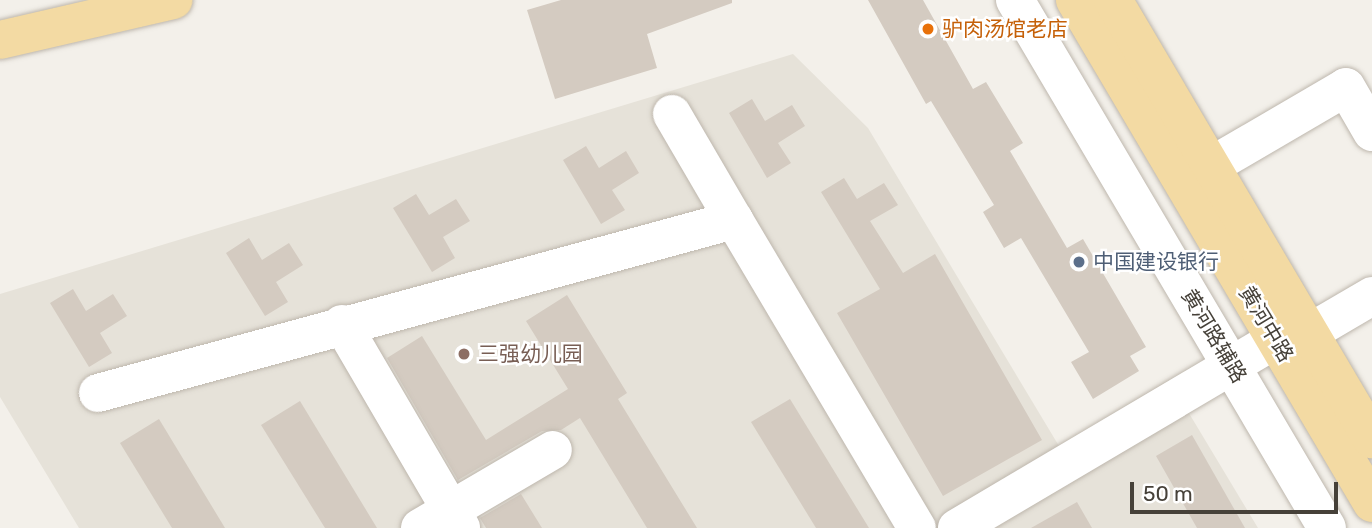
<!DOCTYPE html>
<meta charset="utf-8">
<style>
body{margin:0}
#map{position:relative;width:1372px;height:528px;overflow:hidden;background:#f3f0ea;font-family:Rubik,"Noto Sans SC",sans-serif}
div>[style]{position:absolute}
.residential>*{inset:0;background:#e6e2d9}
.building>*{inset:0;background:#d4cbc1}
.roads{filter:drop-shadow(0 0 2px #beb7ad) drop-shadow(0 0 2px #beb7ad)}
.minor>*{height:38px;margin:-19px;padding:0 19px;transform-origin:19px;border-radius:19px;background:#fff}
.major>*{height:38px;margin:-19px;padding:0 19px;transform-origin:19px;border-radius:19px;background:#f3daa3}
.dots>*{width:19px;height:19px;translate:-50% -50%;box-sizing:border-box;border:4px solid #fff;border-radius:50%}
span{translate:-50% -50%;white-space:nowrap;text-align:center;line-height:1.15;-webkit-text-stroke:5px #fff;paint-order:stroke}
.food-label{font-size:21px;color:#c56008}
.left{translate:0 -50%;text-align:left}
.service-label{font-size:21px;color:#4e5e75}
.street-label{font-size:21px;color:#464139}
.education-label{font-size:21px;color:#785e54}
.scale{position:absolute;left:1130px;top:482px;width:208px;height:32px;box-sizing:border-box;border:4px solid #464139;border-top:0;padding-left:9px;font-size:21px;line-height:24px;white-space:nowrap;color:#464139;-webkit-text-stroke:5px #fff;paint-order:stroke}
</style>
<div id="map">
<div class="residential">
<div style="clip-path:polygon(793px 54px,868px 128px,1059px 446px,1169px 380px,1258px 528px,79px 528px,0 397px,0 294px)"></div>
</div>
<div class="building">
<div style="clip-path:polygon(561px 0,732px 0,732px 3px,647px 34px,657px 68px,555px 99px,527px 10px)"></div>
<div style="clip-path:polygon(868px 0,923px 0,973px 89px,986px 82px,1023px 143px,1010px 151px,1067px 248px,1083px 239px,1146px 347px,1130px 356px,1139px 371px,1093px 399px,1071px 362px,1089px 352px,1021px 238px,1004px 248px,983px 212px,994px 205px,931px 101px,926px 104px)"></div>
<div style="clip-path:polygon(752px 99px,765px 121px,792px 105px,805px 126px,778px 143px,791px 163px,767px 178px,729px 113px)"></div>
<div style="clip-path:polygon(586px 146px,599px 168px,626px 151px,639px 173px,612px 190px,625px 210px,601px 224px,563px 160px)"></div>
<div style="clip-path:polygon(844px 178px,857px 199px,884px 183px,898px 205px,870px 221px,903px 273px,935px 254px,1042px 440px,943px 496px,837px 313px,880px 289px,821px 192px)"></div>
<div style="clip-path:polygon(416px 194px,429px 215px,456px 199px,470px 221px,443px 237px,455px 258px,432px 272px,393px 208px)"></div>
<div style="clip-path:polygon(249px 238px,262px 260px,289px 243px,303px 265px,276px 282px,288px 302px,265px 316px,226px 253px)"></div>
<div style="clip-path:polygon(73px 289px,86px 311px,113px 294px,127px 316px,100px 333px,112px 353px,89px 367px,50px 303px)"></div>
<div style="clip-path:polygon(567px 295px,627px 393px,618px 399px,697px 528px,647px 528px,580px 418px,561px 430px,542px 431px,458px 480px,387px 358px,422px 336px,486px 440px,568px 389px,526px 321px)"></div>
<div style="clip-path:polygon(790px 399px,869px 528px,816px 528px,751px 422px)"></div>
<div style="clip-path:polygon(300px 401px,377px 528px,325px 528px,261px 425px)"></div>
<div style="clip-path:polygon(159px 419px,225px 528px,172px 528px,120px 443px)"></div>
<div style="clip-path:polygon(1192px 435px,1245px 528px,1197px 528px,1156px 456px)"></div>
<div style="clip-path:polygon(521px 494px,542px 528px,486px 528px,480px 518px)"></div>
<div style="clip-path:polygon(1077px 502px,1092px 528px,1031px 528px)"></div>
</div>
<div class="roads">
<div class="minor">
<div style="left:1015px;top:0;width:613px;rotate:59.42deg"></div>
<div style="left:672px;top:114px;width:123px;rotate:59.7deg"></div>
<div style="left:1211px;top:166px;width:156px;rotate:-30.3deg"></div>
<div style="left:1346px;top:87px;width:52px;rotate:60deg"></div>
<div style="left:342px;top:324px;width:236px;rotate:59.7deg"></div>
<div style="left:1309px;top:333px;width:73px;rotate:-30.4deg"></div>
<div style="left:98px;top:393px;width:659px;rotate:-15.22deg"></div>
<div style="left:734px;top:220px;width:358px;rotate:59.3deg"></div>
<div style="left:420px;top:528px;width:154px;rotate:-30.4deg"></div>
<div style="left:957px;top:528px;width:369px;rotate:-30.6deg"></div>
</div>
<div class="major">
<div style="left:1075px;top:0;width:584px;rotate:59.44deg"></div>
<div style="left:1113px;top:0;width:510px;rotate:59.46deg"></div>
<div style="left:0;top:40px;width:178px;rotate:-13deg"></div>
</div>
</div>
<div class="dots">
<div style="left:928px;top:29px;background:#e8710a"></div>
<div style="left:1079px;top:262px;background:#5c6f8a"></div>
<div style="left:464px;top:354px;background:#8d6e63"></div>
</div>
<div class="food-label">
<span class="left" style="left:942px;top:29px">驴肉汤馆老店</span>
</div>
<div class="service-label">
<span class="left" style="left:1093px;top:262px">中国建设银行</span>
</div>
<div class="street-label">
<span style="left:1266px;top:324px;rotate:59deg">黄河中路</span>
<span style="left:1214px;top:336px;rotate:59deg">黄河路辅路</span>
</div>
<div class="education-label">
<span class="left" style="left:478px;top:354px">三强幼儿园</span>
</div>
<div class="scale">50 m</div>
</div>
